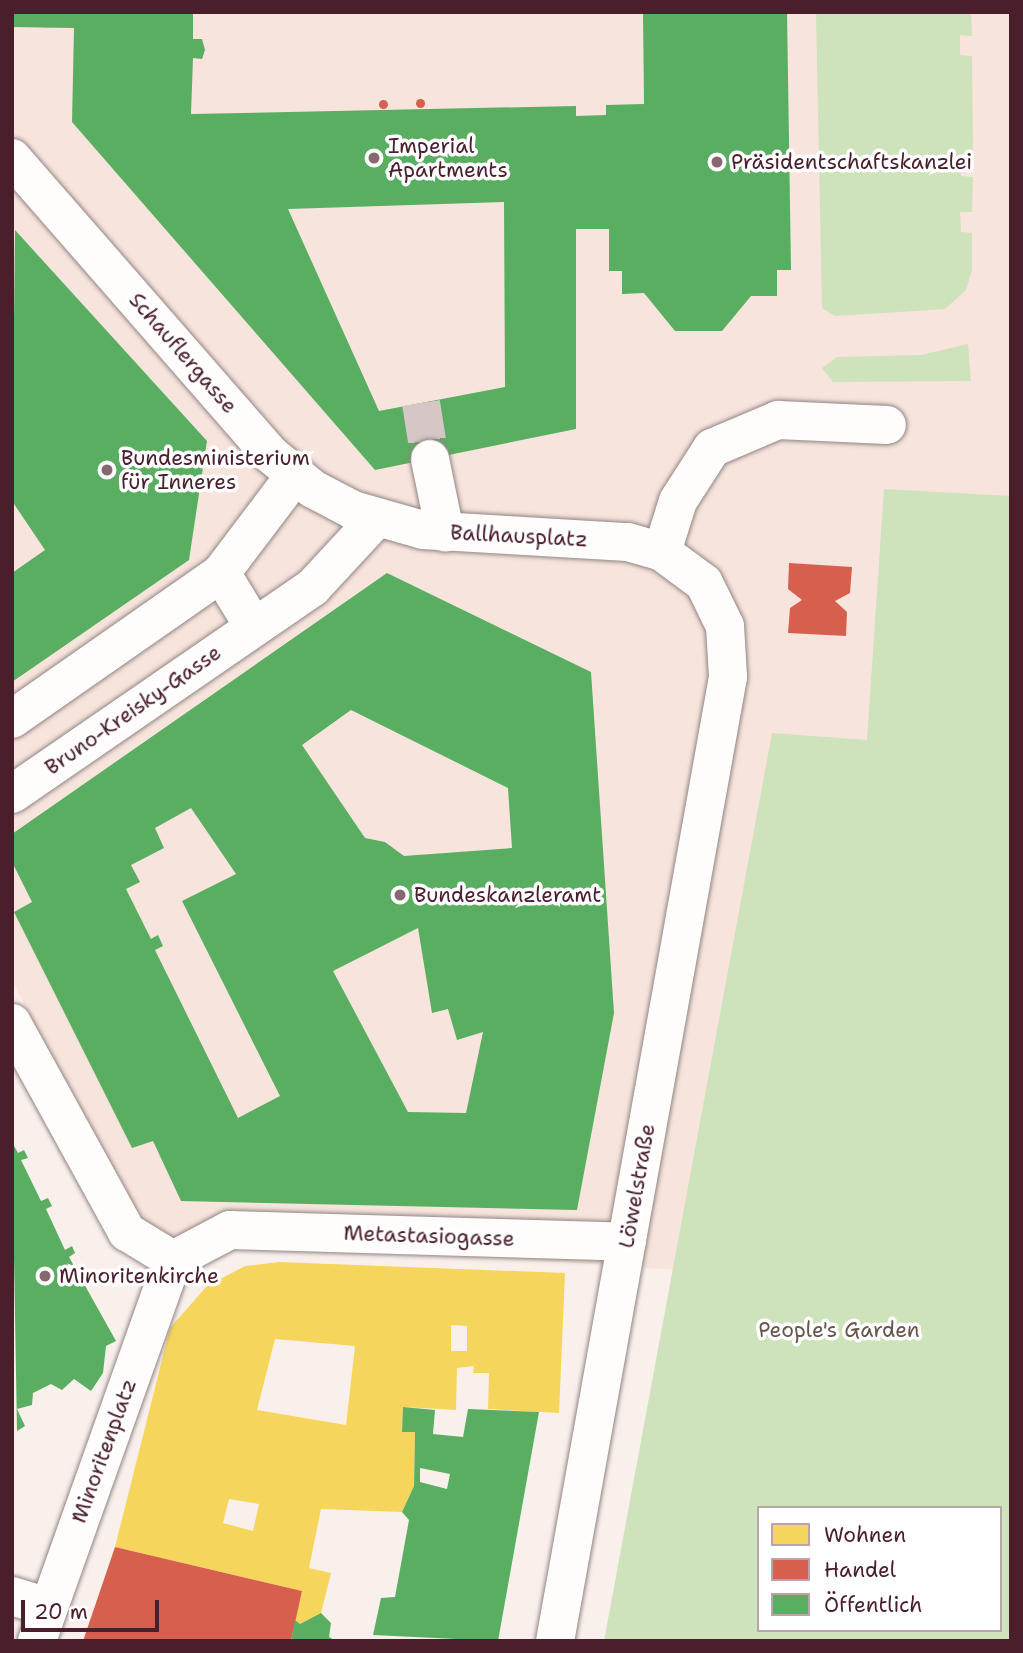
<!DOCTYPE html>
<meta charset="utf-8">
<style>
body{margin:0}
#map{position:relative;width:1023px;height:1653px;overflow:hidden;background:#f9f0ec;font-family:"Shantell Sans",sans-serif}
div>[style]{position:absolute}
.built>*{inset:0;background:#f7e4dc}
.green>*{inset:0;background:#cee2bc}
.homes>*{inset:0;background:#f6d55c}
.shops>*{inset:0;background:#d6604d}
.round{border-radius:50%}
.public>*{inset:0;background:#5aae61}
.minor-tunnel>*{height:38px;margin-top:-19px;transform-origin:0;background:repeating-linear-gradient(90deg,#d6c6c5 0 38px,transparent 0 57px)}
.roads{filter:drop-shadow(0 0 2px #918585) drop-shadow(0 0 2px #918585)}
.minor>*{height:38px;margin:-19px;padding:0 19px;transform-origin:19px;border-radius:19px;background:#fefdfc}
.dots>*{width:19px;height:19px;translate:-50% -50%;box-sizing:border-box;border:4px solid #fff;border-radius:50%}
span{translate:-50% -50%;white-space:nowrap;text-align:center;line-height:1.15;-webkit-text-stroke:7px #fff;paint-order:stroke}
.poi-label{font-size:21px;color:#4a1f2b}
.left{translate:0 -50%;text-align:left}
.street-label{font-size:21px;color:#4a1f2b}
.park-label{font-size:21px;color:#67564b}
.frame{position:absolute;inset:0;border:14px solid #4a1f2b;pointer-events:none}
.legend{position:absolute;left:757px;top:1506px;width:245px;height:126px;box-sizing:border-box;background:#fff;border:2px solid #b7a5aa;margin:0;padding:9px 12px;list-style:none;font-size:21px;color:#4a1f2b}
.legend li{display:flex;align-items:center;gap:14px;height:35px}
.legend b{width:35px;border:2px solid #b7a5aa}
.scale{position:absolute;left:21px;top:1600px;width:138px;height:32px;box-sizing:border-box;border:4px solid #4a1f2b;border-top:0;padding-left:9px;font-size:21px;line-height:24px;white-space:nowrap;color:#4a1f2b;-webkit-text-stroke:5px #fff;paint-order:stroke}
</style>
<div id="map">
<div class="built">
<div style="clip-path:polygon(evenodd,12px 12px,1011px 12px,1011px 1641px,608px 1641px,676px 1270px,140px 1233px,12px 980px,12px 12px,759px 1508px,1000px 1508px,1000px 1630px,759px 1630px,759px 1508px)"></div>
</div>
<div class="green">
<div style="clip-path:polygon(816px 12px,971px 12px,972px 36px,960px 35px,960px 55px,972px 56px,973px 156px,962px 157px,961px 176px,973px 177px,972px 212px,960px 212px,961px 232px,972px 233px,972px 270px,966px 290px,945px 309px,835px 316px,822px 308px)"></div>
<div style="clip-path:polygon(968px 344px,971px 381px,833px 382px,822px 368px,837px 357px,921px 355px)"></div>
<div style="clip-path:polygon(evenodd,884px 489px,1011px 496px,1011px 1641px,604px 1641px,772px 733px,867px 740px,884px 489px,759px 1508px,1000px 1508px,1000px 1630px,759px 1630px,759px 1508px)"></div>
</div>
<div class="homes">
<div style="clip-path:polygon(evenodd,279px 1262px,565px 1273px,559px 1413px,488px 1409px,489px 1373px,473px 1373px,474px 1366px,457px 1368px,456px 1410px,403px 1407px,402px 1432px,415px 1432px,414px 1486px,402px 1512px,321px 1509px,309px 1568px,331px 1573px,321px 1613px,300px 1624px,295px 1620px,302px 1591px,115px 1547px,170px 1328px,207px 1286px,245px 1266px,279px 1262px,451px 1325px,467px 1326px,467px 1351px,451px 1351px,451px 1325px,279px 1262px,275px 1339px,355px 1346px,346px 1425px,257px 1410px,275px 1339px,279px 1262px,229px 1499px,259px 1504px,253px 1531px,223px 1523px,229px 1499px)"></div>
</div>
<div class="shops">
<div class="round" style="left:415.5px;top:98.5px;width:9px;height:9px"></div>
<div class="round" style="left:378.5px;top:99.5px;width:9px;height:9px"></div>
<div style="clip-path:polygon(789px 563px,852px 567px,850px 593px,835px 601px,847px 612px,846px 636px,788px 633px,790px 608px,802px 600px,788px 589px)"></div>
<div style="clip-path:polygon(115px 1547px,302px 1591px,291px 1641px,83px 1641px)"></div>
</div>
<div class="public">
<div style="clip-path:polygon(evenodd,12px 12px,193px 12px,193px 39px,202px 39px,205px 50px,202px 59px,193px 58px,191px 114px,576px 106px,576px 116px,606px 115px,606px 105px,644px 104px,643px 12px,787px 12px,791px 270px,777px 270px,777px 296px,751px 296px,722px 331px,675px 331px,644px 293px,622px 294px,622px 271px,609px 271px,609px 229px,576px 229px,576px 429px,375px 470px,72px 122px,74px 28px,12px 27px,12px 12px,504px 202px,505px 387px,379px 411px,288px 209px,504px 202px)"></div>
<div style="clip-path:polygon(15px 230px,207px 441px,189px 560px,12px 682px,12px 573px,45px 550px,12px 501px)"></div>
<div style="clip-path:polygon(evenodd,387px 573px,591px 672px,614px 1013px,577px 1210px,181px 1201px,153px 1141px,132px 1148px,14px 912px,32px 902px,12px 862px,12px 834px,387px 573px,351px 710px,508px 788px,512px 848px,404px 856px,385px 842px,365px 838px,302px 745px,351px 710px,387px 573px,191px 808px,236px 874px,182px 901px,280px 1096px,238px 1118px,155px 950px,163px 946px,158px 935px,151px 939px,126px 889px,140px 882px,131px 865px,164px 848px,155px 828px,191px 808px,387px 573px,418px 928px,432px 1013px,448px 1009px,457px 1040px,483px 1032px,466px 1113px,408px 1112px,333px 971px,418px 928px)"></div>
<div style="clip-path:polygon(12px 1142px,18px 1153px,24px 1150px,28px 1158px,21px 1160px,41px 1201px,48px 1198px,52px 1206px,46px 1209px,65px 1250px,72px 1246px,75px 1253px,69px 1257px,116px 1341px,106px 1346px,103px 1373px,91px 1391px,74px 1379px,62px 1390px,51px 1384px,33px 1393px,32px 1405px,17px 1409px,25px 1426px,17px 1431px)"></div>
<div style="clip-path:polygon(evenodd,403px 1407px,435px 1410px,433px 1434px,463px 1437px,468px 1409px,539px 1412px,498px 1641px,373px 1635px,381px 1598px,395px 1597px,409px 1520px,402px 1512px,414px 1486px,415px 1432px,402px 1432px,403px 1407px,420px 1468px,450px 1474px,447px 1489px,420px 1482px,420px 1468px)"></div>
<div style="clip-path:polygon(321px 1613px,331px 1623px,329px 1637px,336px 1641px,291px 1641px,295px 1620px,300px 1624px)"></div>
</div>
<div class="minor-tunnel">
<div style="left:421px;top:403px;width:57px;rotate:80.9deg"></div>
</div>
<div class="roads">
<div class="minor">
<div style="left:12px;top:158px;width:393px;rotate:48.9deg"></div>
<div style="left:270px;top:454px;width:55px;rotate:39.1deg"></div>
<div style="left:313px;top:489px;width:45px;rotate:27.7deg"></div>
<div style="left:353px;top:510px;width:73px;rotate:15.9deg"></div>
<div style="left:423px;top:530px;width:205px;rotate:3.4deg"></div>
<div style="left:628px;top:542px;width:35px;rotate:16deg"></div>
<div style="left:662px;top:552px;width:52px;rotate:36.4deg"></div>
<div style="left:704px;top:583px;width:48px;rotate:64deg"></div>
<div style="left:725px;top:626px;width:51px;rotate:86.6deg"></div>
<div style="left:728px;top:677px;width:979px;rotate:100.17deg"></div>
<div style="left:430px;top:459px;width:75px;rotate:78.4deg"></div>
<div style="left:662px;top:552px;width:53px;rotate:-72.6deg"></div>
<div style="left:678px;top:501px;width:63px;rotate:-57.3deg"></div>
<div style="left:712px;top:448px;width:72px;rotate:-23deg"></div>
<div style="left:778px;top:420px;width:109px;rotate:2.6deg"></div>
<div style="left:221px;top:573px;width:63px;rotate:58.6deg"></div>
<div style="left:12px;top:719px;width:255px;rotate:-34.9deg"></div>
<div style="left:221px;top:573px;width:123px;rotate:-52.9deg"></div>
<div style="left:12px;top:794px;width:365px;rotate:-34.5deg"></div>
<div style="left:313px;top:587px;width:94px;rotate:-47.2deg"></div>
<div style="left:12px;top:1023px;width:239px;rotate:61.2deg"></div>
<div style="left:127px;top:1232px;width:54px;rotate:31.3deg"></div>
<div style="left:12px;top:1596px;width:37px;rotate:17deg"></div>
<div style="left:37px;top:1641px;width:405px;rotate:-70.4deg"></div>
<div style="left:173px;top:1260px;width:64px;rotate:-27.8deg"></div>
<div style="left:230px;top:1230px;width:397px;rotate:1.7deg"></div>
</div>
</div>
<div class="dots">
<div style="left:374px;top:158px;background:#87686f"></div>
<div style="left:717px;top:162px;background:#87686f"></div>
<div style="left:107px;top:470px;background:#87686f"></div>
<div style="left:400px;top:895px;background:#87686f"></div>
<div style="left:45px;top:1276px;background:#87686f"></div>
</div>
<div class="poi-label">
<span class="left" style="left:388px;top:158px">Imperial<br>Apartments</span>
<span class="left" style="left:731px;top:162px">Präsidentschaftskanzlei</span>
<span class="left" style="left:121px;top:470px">Bundesministerium<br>für Inneres</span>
<span class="left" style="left:414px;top:895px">Bundeskanzleramt</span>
<span class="left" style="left:59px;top:1276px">Minoritenkirche</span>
</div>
<div class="street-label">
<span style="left:183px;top:353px;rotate:49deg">Schauflergasse</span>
<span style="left:519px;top:536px;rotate:3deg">Ballhausplatz</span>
<span style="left:133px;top:710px;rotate:-35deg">Bruno-Kreisky-Gasse</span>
<span style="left:637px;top:1186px;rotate:-80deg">Löwelstraße</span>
<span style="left:429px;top:1236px;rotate:2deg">Metastasiogasse</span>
<span style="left:104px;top:1451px;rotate:-70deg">Minoritenplatz</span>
</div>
<div class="park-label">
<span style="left:839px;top:1330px">People's Garden</span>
</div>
<div class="frame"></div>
<ul class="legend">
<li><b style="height:19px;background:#f6d55c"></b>Wohnen</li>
<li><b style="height:19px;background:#d6604d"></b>Handel</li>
<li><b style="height:19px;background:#5aae61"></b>Öffentlich</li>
</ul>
<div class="scale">20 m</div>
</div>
